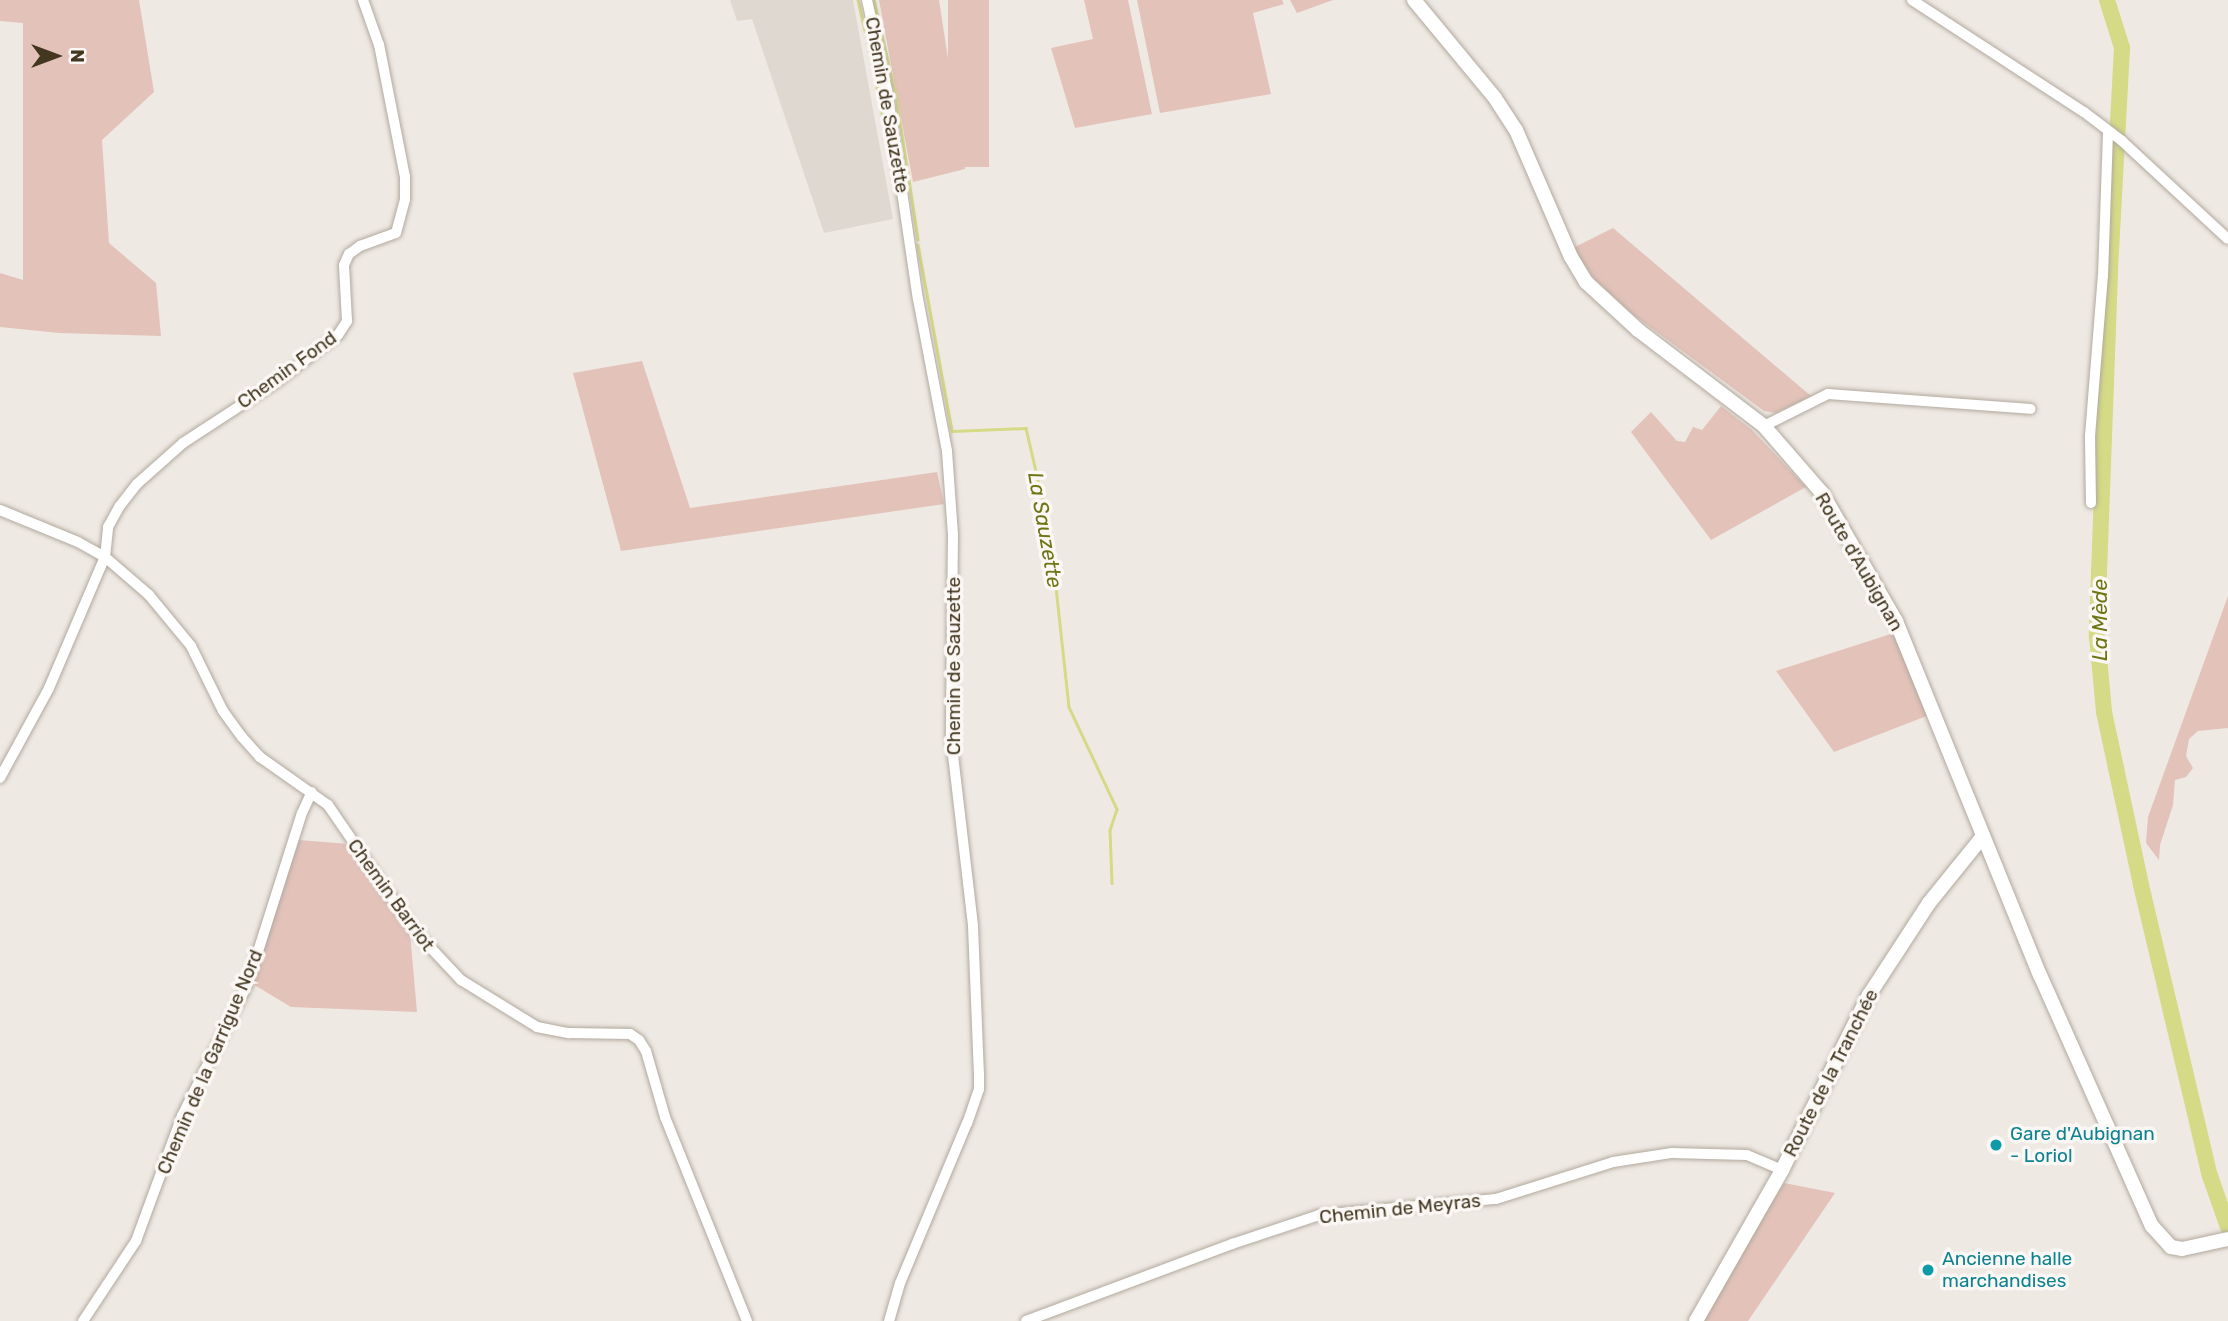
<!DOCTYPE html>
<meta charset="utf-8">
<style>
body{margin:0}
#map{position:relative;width:2228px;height:1321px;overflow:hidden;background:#efe9e4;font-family:Rubik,sans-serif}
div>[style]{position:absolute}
.built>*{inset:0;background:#dfd8d1}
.green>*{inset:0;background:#e3c2ba;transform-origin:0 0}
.stream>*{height:2.5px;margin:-1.25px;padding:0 1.25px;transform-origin:1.25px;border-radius:1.25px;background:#d4da85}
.river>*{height:16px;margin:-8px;padding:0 8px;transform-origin:8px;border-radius:8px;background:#d4da85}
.roads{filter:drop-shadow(0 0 2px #b1a99d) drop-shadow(0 0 2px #b1a99d)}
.minor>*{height:10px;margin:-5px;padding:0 5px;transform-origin:5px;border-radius:5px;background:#fff}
.tertiary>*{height:14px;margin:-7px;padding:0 7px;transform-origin:7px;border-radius:7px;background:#fff}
.dots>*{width:19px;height:19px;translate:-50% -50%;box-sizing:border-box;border:4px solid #fbf7f5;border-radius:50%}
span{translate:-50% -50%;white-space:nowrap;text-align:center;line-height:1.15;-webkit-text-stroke:7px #fbf7f5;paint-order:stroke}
.street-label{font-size:19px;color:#433720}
.culture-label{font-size:19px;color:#0d838f}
.left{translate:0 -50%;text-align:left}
.water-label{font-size:21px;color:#6d7612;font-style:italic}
.north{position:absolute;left:21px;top:21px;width:70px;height:70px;-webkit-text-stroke:5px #fbf7f5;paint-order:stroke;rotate:90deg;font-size:19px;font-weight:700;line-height:28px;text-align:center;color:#433720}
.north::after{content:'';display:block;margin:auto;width:24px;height:32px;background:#433720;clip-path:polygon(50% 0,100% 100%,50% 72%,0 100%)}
</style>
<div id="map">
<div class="built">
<div style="clip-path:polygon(730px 0,853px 0,893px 219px,824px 233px,752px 19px,737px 21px)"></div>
</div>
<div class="green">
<div style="clip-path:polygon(0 0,139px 0,154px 92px,102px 140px,109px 243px,156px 283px,161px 336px,59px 333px,0 327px,0 273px,23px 280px,23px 23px,0 21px)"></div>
<div style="clip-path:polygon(879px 0,939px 0,965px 169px,913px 182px)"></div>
<div style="left:948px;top:0;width:41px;height:167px"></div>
<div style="clip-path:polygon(1084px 0,1128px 0,1152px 114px,1075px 128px,1051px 48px,1093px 39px)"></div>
<div style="clip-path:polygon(1137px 0,1282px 0,1284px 4px,1253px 13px,1271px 94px,1160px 113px)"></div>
<div style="clip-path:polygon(1290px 0,1333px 0,1297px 13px)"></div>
<div style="clip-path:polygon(1613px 228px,1811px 396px,1776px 413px,1764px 411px,1631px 313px,1594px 279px,1573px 248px)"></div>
<div style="clip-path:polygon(642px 361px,690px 508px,937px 472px,944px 504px,621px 551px,573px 373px)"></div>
<div style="clip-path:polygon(1721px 406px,1752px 430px,1806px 487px,1711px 540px,1631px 432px,1651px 412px,1677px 441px,1685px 442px,1693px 427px,1702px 430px)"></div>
<div style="clip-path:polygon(2228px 596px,2228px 728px,2198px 731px,2189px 739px,2186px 756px,2193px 768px,2186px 777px,2175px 780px,2173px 805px,2160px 845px,2159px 860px,2146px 843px,2148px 817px)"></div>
<div style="clip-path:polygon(1894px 633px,1929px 715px,1834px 752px,1776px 671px)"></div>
<div style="clip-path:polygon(299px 840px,349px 844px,410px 933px,417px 1012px,291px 1007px,251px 983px)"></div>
<div style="clip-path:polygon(1784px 1183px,1835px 1193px,1748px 1321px,1701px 1321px)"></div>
</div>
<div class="stream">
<div style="left:858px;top:0;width:32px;rotate:77deg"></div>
<div style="left:874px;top:0;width:98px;rotate:77deg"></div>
<div style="left:896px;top:95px;width:146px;rotate:81.3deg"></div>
<div style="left:868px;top:41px;width:129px;rotate:78.9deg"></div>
<div style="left:918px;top:245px;width:189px;rotate:79.6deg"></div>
<div style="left:952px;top:431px;width:74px;rotate:-2.3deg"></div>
<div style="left:1026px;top:428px;width:107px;rotate:77deg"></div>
<div style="left:1050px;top:532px;width:176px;rotate:83.8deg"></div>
<div style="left:1069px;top:707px;width:113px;rotate:64.8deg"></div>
<div style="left:1117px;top:809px;width:22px;rotate:108deg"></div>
<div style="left:1110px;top:830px;width:53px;rotate:87.8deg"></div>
</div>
<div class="river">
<div style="left:2107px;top:0;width:50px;rotate:72.6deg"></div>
<div style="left:2122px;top:48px;width:225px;rotate:93.1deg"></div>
<div style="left:2110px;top:273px;width:363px;rotate:92.1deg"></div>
<div style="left:2097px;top:636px;width:76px;rotate:84.7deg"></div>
<div style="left:2104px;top:712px;width:177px;rotate:77.9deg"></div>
<div style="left:2141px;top:885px;width:299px;rotate:76.7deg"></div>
<div style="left:2210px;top:1176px;width:54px;rotate:70.6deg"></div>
</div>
<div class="roads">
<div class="minor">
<div style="left:867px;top:0;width:92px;rotate:77.5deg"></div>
<div style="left:887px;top:90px;width:211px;rotate:81.6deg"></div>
<div style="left:918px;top:299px;width:155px;rotate:79.2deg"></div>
<div style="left:947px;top:451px;width:83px;rotate:85.9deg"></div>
<div style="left:953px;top:534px;width:204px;rotate:90.6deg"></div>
<div style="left:951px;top:738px;width:189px;rotate:83.3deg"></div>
<div style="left:973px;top:926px;width:147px;rotate:87.7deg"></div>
<div style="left:979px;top:1073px;width:16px;rotate:90deg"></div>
<div style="left:979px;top:1089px;width:36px;rotate:109deg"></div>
<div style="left:967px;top:1123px;width:173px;rotate:112.7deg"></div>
<div style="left:900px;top:1283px;width:40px;rotate:106deg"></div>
<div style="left:1912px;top:0;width:205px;rotate:33.1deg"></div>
<div style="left:2084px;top:112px;width:48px;rotate:37.3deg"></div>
<div style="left:2122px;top:141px;width:144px;rotate:42.8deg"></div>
<div style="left:1764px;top:426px;width:72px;rotate:-26.6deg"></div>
<div style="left:1828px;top:394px;width:203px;rotate:4.2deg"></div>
<div style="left:2091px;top:503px;width:67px;rotate:-90.9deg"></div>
<div style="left:2090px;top:436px;width:161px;rotate:-85.4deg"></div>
<div style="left:2103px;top:276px;width:145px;rotate:-88deg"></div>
<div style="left:0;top:510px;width:84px;rotate:22.3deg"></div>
<div style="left:78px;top:542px;width:31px;rotate:29deg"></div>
<div style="left:105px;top:557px;width:58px;rotate:40.8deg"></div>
<div style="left:149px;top:595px;width:66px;rotate:50.5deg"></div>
<div style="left:191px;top:646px;width:72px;rotate:63.8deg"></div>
<div style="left:223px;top:711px;width:32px;rotate:54deg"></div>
<div style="left:242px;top:737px;width:27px;rotate:48deg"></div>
<div style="left:260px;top:757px;width:83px;rotate:35.2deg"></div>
<div style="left:328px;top:805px;width:152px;rotate:55.5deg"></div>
<div style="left:414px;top:930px;width:69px;rotate:46.8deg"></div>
<div style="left:461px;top:980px;width:89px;rotate:31.7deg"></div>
<div style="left:537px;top:1027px;width:33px;rotate:11deg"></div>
<div style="left:569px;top:1033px;width:61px;rotate:0.9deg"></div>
<div style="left:630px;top:1034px;width:11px;rotate:34deg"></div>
<div style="left:639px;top:1040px;width:13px;rotate:58deg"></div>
<div style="left:646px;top:1051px;width:69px;rotate:73.9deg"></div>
<div style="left:665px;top:1117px;width:220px;rotate:68.1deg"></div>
<div style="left:0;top:778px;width:102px;rotate:-61.4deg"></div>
<div style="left:49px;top:688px;width:142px;rotate:-66.9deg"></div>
<div style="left:105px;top:557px;width:30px;rotate:-84deg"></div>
<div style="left:108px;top:527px;width:23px;rotate:-61deg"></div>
<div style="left:119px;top:507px;width:29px;rotate:-52deg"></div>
<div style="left:137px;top:484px;width:62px;rotate:-41.7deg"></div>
<div style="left:183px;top:443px;width:110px;rotate:-33.1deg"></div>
<div style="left:275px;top:383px;width:79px;rotate:-37.3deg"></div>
<div style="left:338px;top:335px;width:17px;rotate:-57deg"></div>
<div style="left:347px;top:321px;width:56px;rotate:-93.1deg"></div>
<div style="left:344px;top:265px;width:12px;rotate:-66deg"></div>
<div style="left:349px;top:254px;width:14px;rotate:-36deg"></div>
<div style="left:360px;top:246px;width:38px;rotate:-20deg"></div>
<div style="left:396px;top:233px;width:35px;rotate:-75deg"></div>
<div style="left:405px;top:199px;width:22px;rotate:-90deg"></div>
<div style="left:405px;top:177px;width:135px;rotate:-101.1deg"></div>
<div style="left:379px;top:45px;width:48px;rotate:-109.6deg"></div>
<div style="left:83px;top:1321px;width:96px;rotate:-56.5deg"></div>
<div style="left:136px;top:1241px;width:133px;rotate:-69.8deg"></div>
<div style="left:182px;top:1116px;width:148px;rotate:-63.6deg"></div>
<div style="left:248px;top:983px;width:178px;rotate:-72.4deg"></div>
<div style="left:302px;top:813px;width:23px;rotate:-65deg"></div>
<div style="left:1026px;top:1321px;width:220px;rotate:-20.5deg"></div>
<div style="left:1232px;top:1244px;width:92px;rotate:-18.4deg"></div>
<div style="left:1319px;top:1215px;width:178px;rotate:-5.2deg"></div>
<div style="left:1496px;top:1199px;width:123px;rotate:-17.5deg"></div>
<div style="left:1613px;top:1162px;width:60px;rotate:-8.7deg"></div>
<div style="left:1672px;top:1153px;width:75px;rotate:1.5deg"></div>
<div style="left:1747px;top:1155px;width:38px;rotate:23deg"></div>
</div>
<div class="tertiary">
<div style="left:1414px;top:0;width:127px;rotate:50.4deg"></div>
<div style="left:1495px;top:98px;width:38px;rotate:57deg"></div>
<div style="left:1516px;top:130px;width:138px;rotate:66.6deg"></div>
<div style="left:1571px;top:257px;width:29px;rotate:59deg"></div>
<div style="left:1586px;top:282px;width:71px;rotate:42.7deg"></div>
<div style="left:1638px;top:330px;width:158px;rotate:37.3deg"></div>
<div style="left:1764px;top:426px;width:89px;rotate:49.1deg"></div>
<div style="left:1822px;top:493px;width:148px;rotate:60deg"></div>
<div style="left:1896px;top:621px;width:382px;rotate:67.9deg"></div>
<div style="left:2040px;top:975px;width:275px;rotate:66deg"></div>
<div style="left:2152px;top:1226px;width:28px;rotate:48deg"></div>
<div style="left:2171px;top:1247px;width:11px;rotate:10deg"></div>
<div style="left:2182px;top:1249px;width:47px;rotate:-12.3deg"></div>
<div style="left:1696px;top:1321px;width:174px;rotate:-60.3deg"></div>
<div style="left:1782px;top:1170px;width:195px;rotate:-63.6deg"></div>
<div style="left:1869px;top:995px;width:110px;rotate:-56.9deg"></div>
<div style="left:1929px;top:903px;width:86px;rotate:-51.1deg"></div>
</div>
</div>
<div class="dots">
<div style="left:1996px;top:1145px;background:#0f9aa8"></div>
<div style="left:1928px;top:1270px;background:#0f9aa8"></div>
</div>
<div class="street-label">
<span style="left:887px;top:105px;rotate:80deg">Chemin de Sauzette</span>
<span style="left:287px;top:370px;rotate:-36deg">Chemin Fond</span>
<span style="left:1859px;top:562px;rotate:60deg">Route d'Aubignan</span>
<span style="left:954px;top:666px;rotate:-90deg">Chemin de Sauzette</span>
<span style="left:391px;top:895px;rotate:54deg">Chemin Barriot</span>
<span style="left:210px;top:1062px;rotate:-67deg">Chemin de la Garrigue Nord</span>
<span style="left:1831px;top:1073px;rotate:-63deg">Route de la Tranchée</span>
<span style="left:1400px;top:1209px;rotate:-6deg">Chemin de Meyras</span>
</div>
<div class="culture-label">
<span class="left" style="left:2010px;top:1145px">Gare d'Aubignan<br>- Loriol</span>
<span class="left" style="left:1942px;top:1270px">Ancienne halle<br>marchandises</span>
</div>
<div class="water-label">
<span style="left:1045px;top:530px;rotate:80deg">La Sauzette</span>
<span style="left:2100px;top:620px;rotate:-90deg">La Mède</span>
</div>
<div class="north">N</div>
</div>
